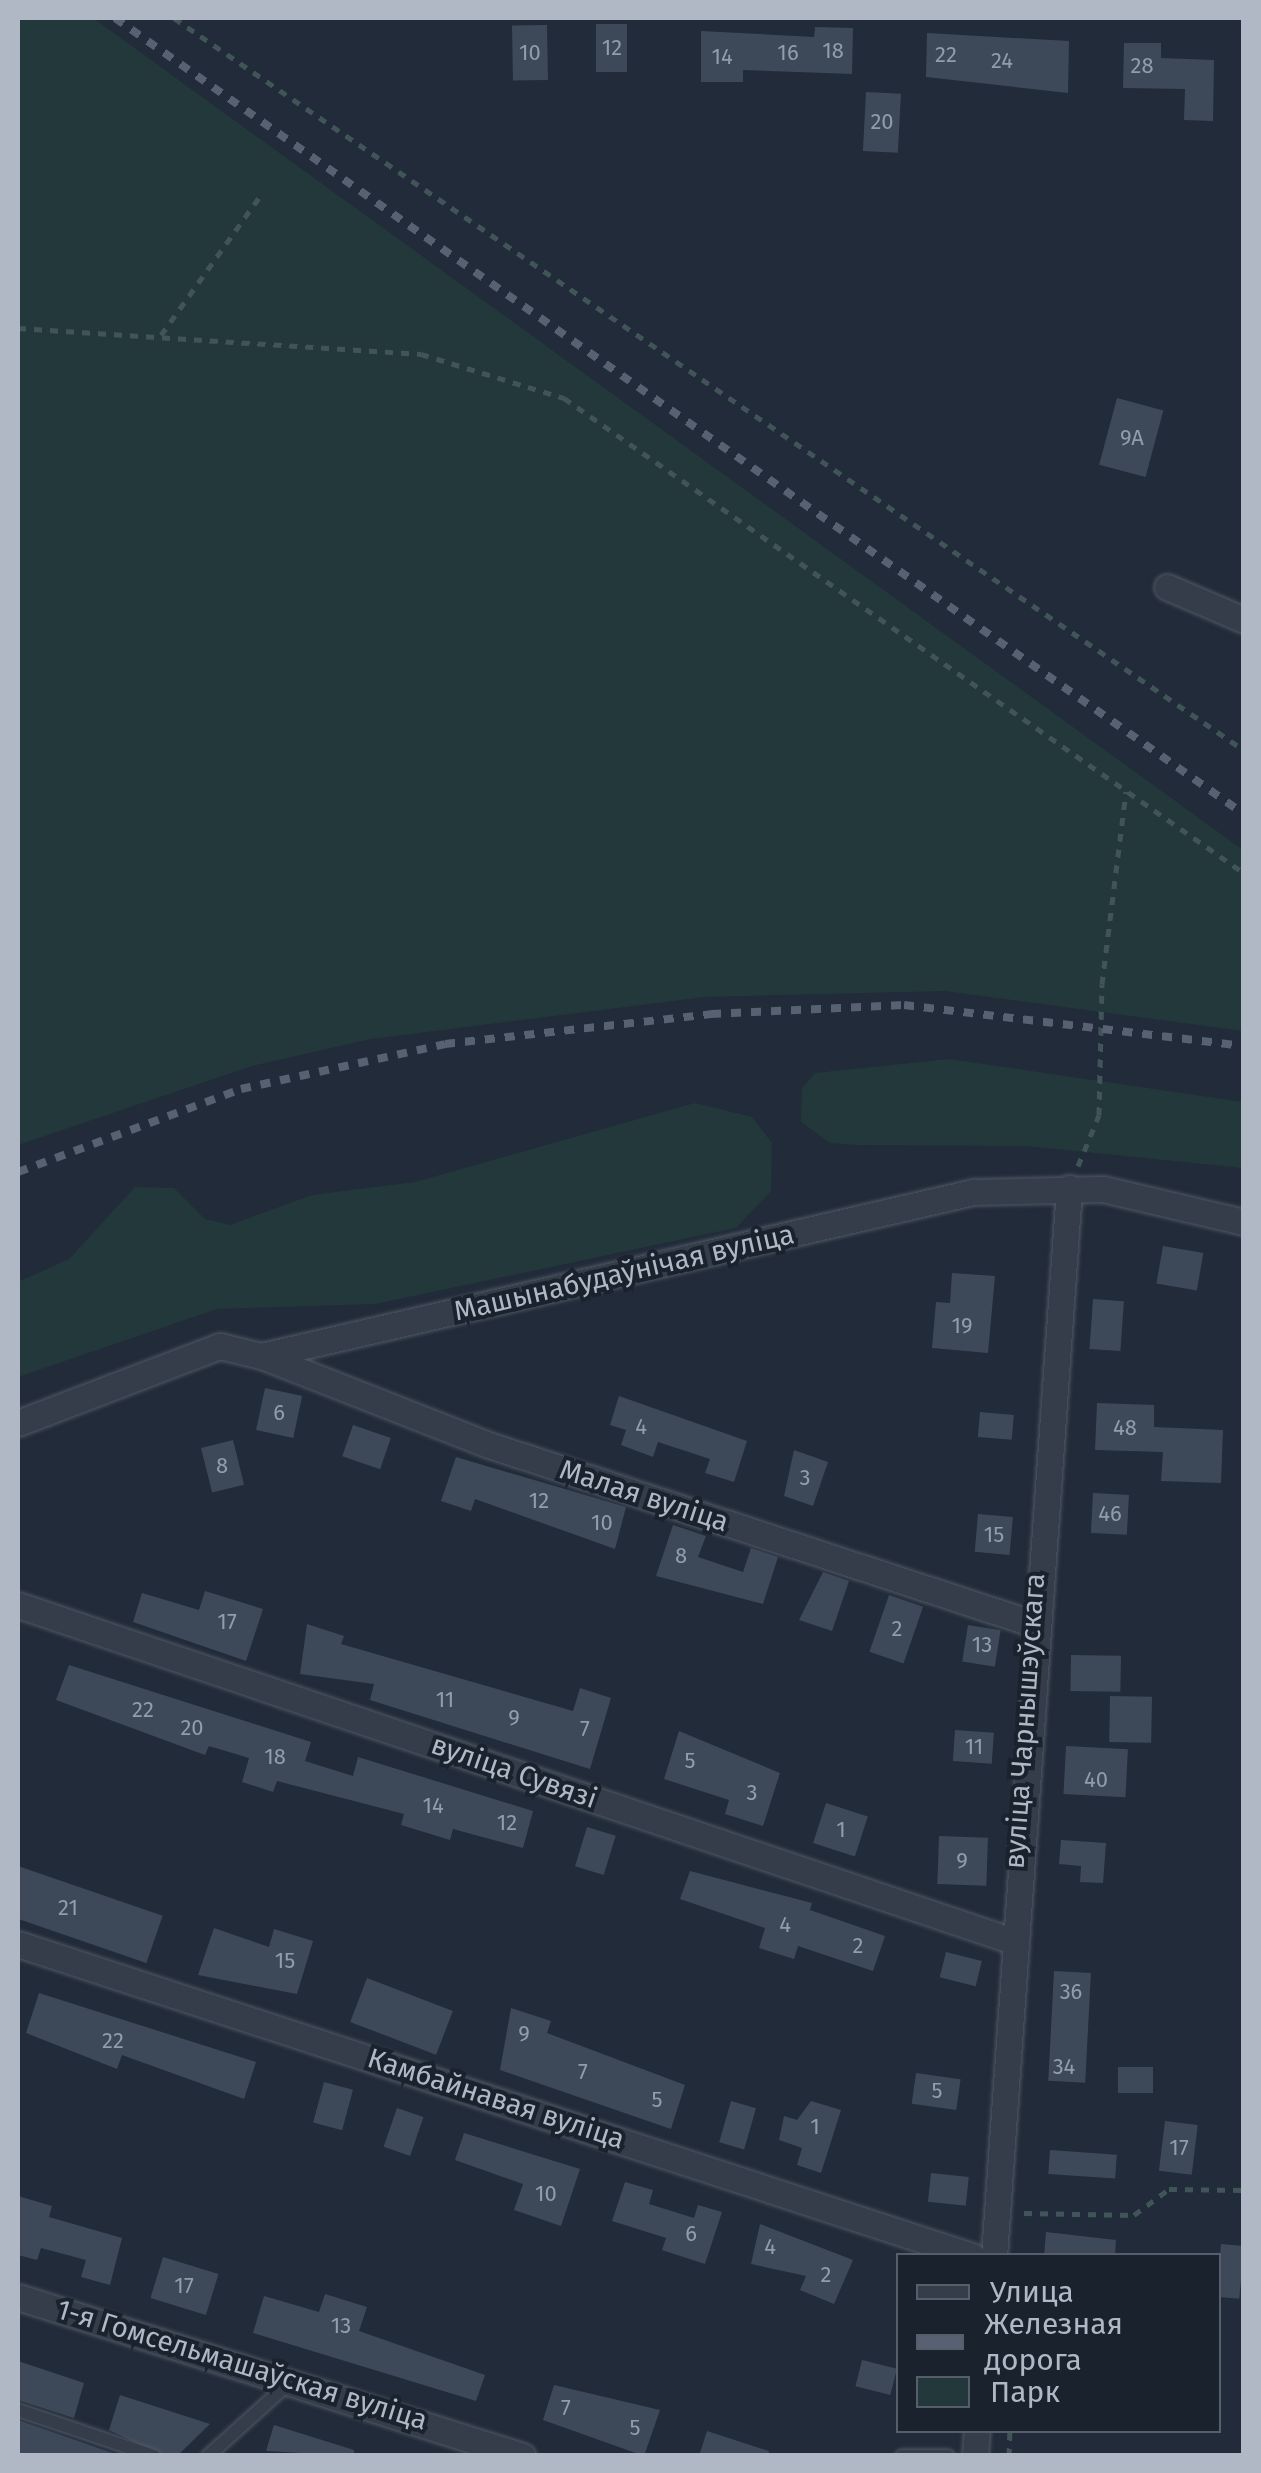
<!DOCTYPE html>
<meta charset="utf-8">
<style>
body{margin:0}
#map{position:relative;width:1261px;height:2473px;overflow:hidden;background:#212b39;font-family:"Fira Sans",sans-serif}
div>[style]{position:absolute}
.green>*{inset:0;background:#23383b}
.building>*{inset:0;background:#3d4959;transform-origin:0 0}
.path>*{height:5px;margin-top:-2.5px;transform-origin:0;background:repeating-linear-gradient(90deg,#415558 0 8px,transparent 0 16px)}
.roads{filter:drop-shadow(0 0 2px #505864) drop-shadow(0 0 2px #505864)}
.lane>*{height:12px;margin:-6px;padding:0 6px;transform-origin:6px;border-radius:6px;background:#353d4a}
.street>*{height:25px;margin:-12.5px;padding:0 12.5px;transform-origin:12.5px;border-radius:12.5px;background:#353d4a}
.rail>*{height:8px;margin-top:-4px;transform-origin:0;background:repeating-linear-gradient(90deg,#576171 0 10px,transparent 0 20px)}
span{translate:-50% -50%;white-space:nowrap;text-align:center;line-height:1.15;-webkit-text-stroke:8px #1a222e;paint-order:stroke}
.number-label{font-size:22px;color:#939cab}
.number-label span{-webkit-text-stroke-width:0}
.street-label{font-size:28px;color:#b0b8c6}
.frame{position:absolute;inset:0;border:20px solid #b0b8c6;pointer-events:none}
.legend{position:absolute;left:896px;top:2253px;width:325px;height:180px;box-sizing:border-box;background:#1a222e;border:2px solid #565e6b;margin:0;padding:12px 18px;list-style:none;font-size:30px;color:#b0b8c6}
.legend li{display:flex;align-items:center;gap:20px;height:50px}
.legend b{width:50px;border:2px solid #565e6b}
</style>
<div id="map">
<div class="green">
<div style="clip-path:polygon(18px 18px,93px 18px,1243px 850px,1243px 1031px,945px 991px,705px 997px,371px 1039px,252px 1066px,18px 1145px)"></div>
<div style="clip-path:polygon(949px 1059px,1243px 1102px,1243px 1168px,1025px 1146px,856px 1145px,830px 1143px,801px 1122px,802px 1088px,815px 1073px)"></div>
<div style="clip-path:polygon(695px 1103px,752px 1117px,772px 1143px,771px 1191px,736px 1228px,375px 1304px,217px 1309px,18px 1377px,18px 1282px,69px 1259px,135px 1187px,174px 1188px,205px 1219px,230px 1225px,312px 1195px,415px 1182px)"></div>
</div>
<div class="building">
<div style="left:596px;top:24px;width:31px;height:48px"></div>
<div style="left:547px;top:25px;width:55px;height:35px;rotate:89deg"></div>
<div style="clip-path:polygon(815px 27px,853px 28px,852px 74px,743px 70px,743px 82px,701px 82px,701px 31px,814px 37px)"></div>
<div style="clip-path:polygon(927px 33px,1069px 41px,1068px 93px,926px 77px)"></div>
<div style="clip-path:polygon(1124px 43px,1161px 43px,1161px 58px,1214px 60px,1213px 121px,1184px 120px,1185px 89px,1123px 88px)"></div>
<div style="left:866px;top:92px;width:35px;height:59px;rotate:3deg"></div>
<div style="left:1117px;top:398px;width:48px;height:69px;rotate:15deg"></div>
<div style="left:1163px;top:1246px;width:41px;height:38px;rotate:10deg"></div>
<div style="clip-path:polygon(952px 1273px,995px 1276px,988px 1353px,932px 1348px,936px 1302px,950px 1303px)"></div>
<div style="left:1093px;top:1299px;width:31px;height:50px;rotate:4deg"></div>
<div style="left:265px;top:1388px;width:38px;height:43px;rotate:12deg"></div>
<div style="clip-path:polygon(619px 1396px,747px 1441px,734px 1482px,705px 1473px,710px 1459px,658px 1442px,653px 1457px,621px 1445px,626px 1430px,610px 1425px)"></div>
<div style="clip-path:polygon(1097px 1403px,1154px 1405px,1154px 1427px,1223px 1430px,1221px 1483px,1161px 1481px,1163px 1452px,1095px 1450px)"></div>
<div style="left:980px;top:1412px;width:34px;height:25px;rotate:5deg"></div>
<div style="left:353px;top:1425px;width:40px;height:33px;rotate:19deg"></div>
<div style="left:233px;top:1440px;width:46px;height:33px;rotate:76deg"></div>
<div style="clip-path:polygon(794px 1450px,828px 1462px,813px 1506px,784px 1496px)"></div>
<div style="clip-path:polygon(456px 1457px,626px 1507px,615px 1549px,475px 1499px,471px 1511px,441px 1501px)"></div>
<div style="left:1093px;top:1493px;width:36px;height:40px;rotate:3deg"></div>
<div style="left:978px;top:1514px;width:35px;height:38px;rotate:5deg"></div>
<div style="clip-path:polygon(673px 1525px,706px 1536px,698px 1557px,743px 1572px,751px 1548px,778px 1557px,763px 1604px,656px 1576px)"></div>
<div style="clip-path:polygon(823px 1572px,849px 1581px,832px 1631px,799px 1620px)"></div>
<div style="clip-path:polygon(205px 1591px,263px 1609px,246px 1661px,133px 1622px,142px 1593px,199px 1610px)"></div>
<div style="left:889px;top:1595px;width:36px;height:60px;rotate:19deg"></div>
<div style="clip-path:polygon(307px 1624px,344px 1636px,341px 1644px,573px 1711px,580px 1688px,611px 1698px,590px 1769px,370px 1700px,374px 1684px,300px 1674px)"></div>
<div style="left:968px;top:1625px;width:33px;height:37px;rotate:9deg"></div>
<div style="left:1071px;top:1655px;width:50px;height:36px;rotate:1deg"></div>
<div style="clip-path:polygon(69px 1665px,311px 1742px,305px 1761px,353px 1776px,358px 1757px,533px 1811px,523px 1848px,453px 1829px,450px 1840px,401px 1825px,404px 1814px,277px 1781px,273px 1792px,242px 1782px,249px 1758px,209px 1746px,205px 1755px,56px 1700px)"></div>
<div style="left:1110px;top:1696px;width:42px;height:46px;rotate:1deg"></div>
<div style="left:955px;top:1730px;width:39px;height:31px;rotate:4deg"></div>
<div style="clip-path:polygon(679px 1731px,780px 1773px,763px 1826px,725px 1814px,729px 1800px,664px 1779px)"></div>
<div style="left:1066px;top:1746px;width:62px;height:48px;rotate:3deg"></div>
<div style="left:826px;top:1803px;width:44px;height:42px;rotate:18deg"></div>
<div style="left:587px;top:1827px;width:30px;height:41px;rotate:17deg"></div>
<div style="left:939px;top:1836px;width:49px;height:48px;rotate:2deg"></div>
<div style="clip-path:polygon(1061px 1840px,1106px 1843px,1103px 1883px,1080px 1882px,1081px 1866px,1059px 1864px)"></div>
<div style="left:18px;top:1866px;width:153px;height:50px;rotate:19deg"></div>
<div style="clip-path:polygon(690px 1871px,812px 1903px,810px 1910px,885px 1936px,873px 1971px,798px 1946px,794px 1959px,759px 1948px,765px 1928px,680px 1899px)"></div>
<div style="clip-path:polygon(214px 1928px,269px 1947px,274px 1929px,313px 1941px,297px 1994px,198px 1975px)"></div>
<div style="left:946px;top:1952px;width:37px;height:26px;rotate:14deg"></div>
<div style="left:1054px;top:1971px;width:37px;height:110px;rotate:3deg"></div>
<div style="left:367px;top:1978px;width:92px;height:47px;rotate:21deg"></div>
<div style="clip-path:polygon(39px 1993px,256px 2062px,244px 2099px,122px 2055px,117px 2069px,26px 2033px)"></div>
<div style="clip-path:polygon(511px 2008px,551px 2021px,547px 2033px,685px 2085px,671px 2129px,500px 2070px)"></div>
<div style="left:1153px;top:2067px;width:26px;height:35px;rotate:90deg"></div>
<div style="left:916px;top:2073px;width:45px;height:31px;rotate:8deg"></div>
<div style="left:324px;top:2082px;width:30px;height:42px;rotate:15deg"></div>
<div style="left:731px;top:2101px;width:26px;height:43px;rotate:16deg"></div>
<div style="clip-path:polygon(811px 2101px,841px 2110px,821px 2173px,797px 2165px,802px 2148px,779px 2140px,784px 2116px,797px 2120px)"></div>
<div style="left:397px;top:2108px;width:28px;height:41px;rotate:19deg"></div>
<div style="left:1165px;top:2121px;width:33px;height:50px;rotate:7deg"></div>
<div style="clip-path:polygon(464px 2133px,580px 2169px,561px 2226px,514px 2210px,523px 2184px,455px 2160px)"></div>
<div style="left:1050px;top:2150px;width:67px;height:24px;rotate:4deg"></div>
<div style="left:931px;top:2173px;width:38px;height:29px;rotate:6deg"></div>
<div style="clip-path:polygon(625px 2182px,653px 2190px,649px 2204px,694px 2218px,698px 2205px,722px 2212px,705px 2264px,662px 2250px,666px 2238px,612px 2221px)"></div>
<div style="clip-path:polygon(18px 2196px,52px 2206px,49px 2217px,122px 2238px,110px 2285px,81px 2277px,86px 2260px,41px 2248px,37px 2260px,18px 2255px)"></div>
<div style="clip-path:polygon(760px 2224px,853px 2260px,834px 2304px,800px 2290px,806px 2276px,751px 2264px)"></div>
<div style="clip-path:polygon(1046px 2232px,1116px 2240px,1115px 2256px,1044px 2256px)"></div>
<div style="left:1221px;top:2244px;width:23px;height:53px;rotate:5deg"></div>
<div style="left:163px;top:2257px;width:58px;height:43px;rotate:17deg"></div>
<div style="clip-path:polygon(325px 2294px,367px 2307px,359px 2331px,485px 2375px,476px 2401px,253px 2333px,264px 2296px,319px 2312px)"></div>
<div style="left:862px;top:2360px;width:36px;height:27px;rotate:14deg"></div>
<div style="clip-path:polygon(18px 2361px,84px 2383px,74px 2418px,18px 2400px)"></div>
<div style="clip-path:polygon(554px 2385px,660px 2410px,644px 2456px,543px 2420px)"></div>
<div style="clip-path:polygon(120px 2395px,210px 2424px,177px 2456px,164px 2456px,109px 2430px)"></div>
<div style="clip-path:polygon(18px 2420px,121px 2456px,18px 2456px)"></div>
<div style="clip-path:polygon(274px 2425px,354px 2450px,354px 2456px,266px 2451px)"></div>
<div style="clip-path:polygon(707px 2431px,769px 2451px,768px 2456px,699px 2456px)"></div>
</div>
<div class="path">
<div style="left:174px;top:18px;width:1296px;rotate:34.38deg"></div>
<div style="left:18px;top:328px;width:404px;rotate:3.7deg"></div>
<div style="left:421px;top:354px;width:150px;rotate:17.1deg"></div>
<div style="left:564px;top:398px;width:829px;rotate:34.94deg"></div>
<div style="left:161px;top:335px;width:176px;rotate:-54.5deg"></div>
<div style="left:1078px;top:1166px;width:55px;rotate:-67.6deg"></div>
<div style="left:1099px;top:1115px;width:131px;rotate:-88.7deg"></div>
<div style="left:1102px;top:984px;width:194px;rotate:-82.9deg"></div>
<div style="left:1024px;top:2213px;width:110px;rotate:1deg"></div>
<div style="left:1134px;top:2215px;width:44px;rotate:-36.6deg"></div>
<div style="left:1169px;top:2189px;width:75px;rotate:0.8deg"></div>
<div style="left:1009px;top:2456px;width:26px;rotate:-88deg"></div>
</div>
<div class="roads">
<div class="lane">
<div style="left:18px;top:2410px;width:144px;rotate:18.7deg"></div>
<div style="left:208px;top:2456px;width:108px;rotate:-42deg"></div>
<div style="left:902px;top:2456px;width:46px"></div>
</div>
<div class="street">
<div style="left:1167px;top:587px;width:84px;rotate:23.2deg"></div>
<div style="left:262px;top:1356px;width:244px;rotate:21.4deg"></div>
<div style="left:489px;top:1445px;width:570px;rotate:18.18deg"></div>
<div style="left:18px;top:1423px;width:216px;rotate:-20.9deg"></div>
<div style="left:220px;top:1346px;width:42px;rotate:13.7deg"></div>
<div style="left:261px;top:1356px;width:731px;rotate:-12.97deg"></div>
<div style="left:973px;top:1192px;width:130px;rotate:-1.3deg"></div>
<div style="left:1103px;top:1189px;width:145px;rotate:13.2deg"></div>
<div style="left:18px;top:1605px;width:1047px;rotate:18.66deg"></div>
<div style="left:18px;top:1944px;width:1004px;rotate:18.11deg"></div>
<div style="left:994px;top:2256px;width:1071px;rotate:-85.98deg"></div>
<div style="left:18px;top:2297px;width:529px;rotate:17.48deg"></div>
<div style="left:975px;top:2456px;width:26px;rotate:-86deg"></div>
</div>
</div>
<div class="rail">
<div style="left:115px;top:18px;width:1381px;rotate:35.19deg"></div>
<div style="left:18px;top:1172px;width:238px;rotate:-20.4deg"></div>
<div style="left:241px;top:1089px;width:209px;rotate:-12.4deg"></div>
<div style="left:445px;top:1044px;width:268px;rotate:-6.4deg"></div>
<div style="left:711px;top:1014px;width:193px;rotate:-2.7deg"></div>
<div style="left:904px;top:1005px;width:342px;rotate:6.9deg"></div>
</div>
<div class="number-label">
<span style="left:612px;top:48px">12</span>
<span style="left:833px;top:51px">18</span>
<span style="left:530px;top:53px">10</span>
<span style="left:788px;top:53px">16</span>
<span style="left:946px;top:55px">22</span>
<span style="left:722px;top:57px">14</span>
<span style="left:1002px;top:61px">24</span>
<span style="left:1142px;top:66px">28</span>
<span style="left:882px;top:122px">20</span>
<span style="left:1132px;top:438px">9А</span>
<span style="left:962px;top:1326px">19</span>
<span style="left:279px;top:1413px">6</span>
<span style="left:641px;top:1427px">4</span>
<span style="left:1125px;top:1428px">48</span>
<span style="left:222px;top:1466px">8</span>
<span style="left:805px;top:1478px">3</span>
<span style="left:539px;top:1501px">12</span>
<span style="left:1110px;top:1514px">46</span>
<span style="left:602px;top:1523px">10</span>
<span style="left:994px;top:1535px">15</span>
<span style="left:681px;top:1556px">8</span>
<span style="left:227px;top:1622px">17</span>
<span style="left:897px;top:1629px">2</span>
<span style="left:982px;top:1645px">13</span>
<span style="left:445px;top:1700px">11</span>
<span style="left:143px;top:1710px">22</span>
<span style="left:514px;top:1718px">9</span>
<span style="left:192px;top:1728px">20</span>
<span style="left:585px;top:1729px">7</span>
<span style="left:974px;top:1747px">11</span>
<span style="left:275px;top:1757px">18</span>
<span style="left:690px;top:1761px">5</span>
<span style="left:1096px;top:1780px">40</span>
<span style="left:752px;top:1793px">3</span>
<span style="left:433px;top:1806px">14</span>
<span style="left:507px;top:1823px">12</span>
<span style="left:841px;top:1830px">1</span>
<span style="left:962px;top:1861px">9</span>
<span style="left:68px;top:1908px">21</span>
<span style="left:785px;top:1925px">4</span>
<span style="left:858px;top:1946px">2</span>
<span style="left:285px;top:1961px">15</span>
<span style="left:1071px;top:1992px">36</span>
<span style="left:524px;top:2034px">9</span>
<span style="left:113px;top:2041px">22</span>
<span style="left:1064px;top:2067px">34</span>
<span style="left:583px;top:2072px">7</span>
<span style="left:937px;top:2091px">5</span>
<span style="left:657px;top:2100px">5</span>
<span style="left:815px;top:2127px">1</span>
<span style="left:1179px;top:2148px">17</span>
<span style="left:546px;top:2194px">10</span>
<span style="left:691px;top:2234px">6</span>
<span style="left:770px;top:2247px">4</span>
<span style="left:826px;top:2275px">2</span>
<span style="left:184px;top:2286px">17</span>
<span style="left:341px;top:2326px">13</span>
<span style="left:566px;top:2408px">7</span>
<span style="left:635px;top:2428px">5</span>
</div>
<div class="street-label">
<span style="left:624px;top:1273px;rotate:-13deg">Машынабудаўнічая вуліца</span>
<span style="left:644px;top:1496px;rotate:18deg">Малая вуліца</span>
<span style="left:1025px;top:1721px;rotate:-86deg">вуліца Чарнышэўскага</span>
<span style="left:514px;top:1772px;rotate:19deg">вуліца Сувязі</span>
<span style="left:496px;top:2099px;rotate:18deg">Камбайнавая вуліца</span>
<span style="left:242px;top:2365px;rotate:17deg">1-я Гомсельмашаўская вуліца</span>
</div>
<div class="frame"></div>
<ul class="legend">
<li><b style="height:12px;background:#353d4a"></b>Улица</li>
<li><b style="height:12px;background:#576171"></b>Железная дорога</li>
<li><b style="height:28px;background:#23383b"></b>Парк</li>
</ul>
</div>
